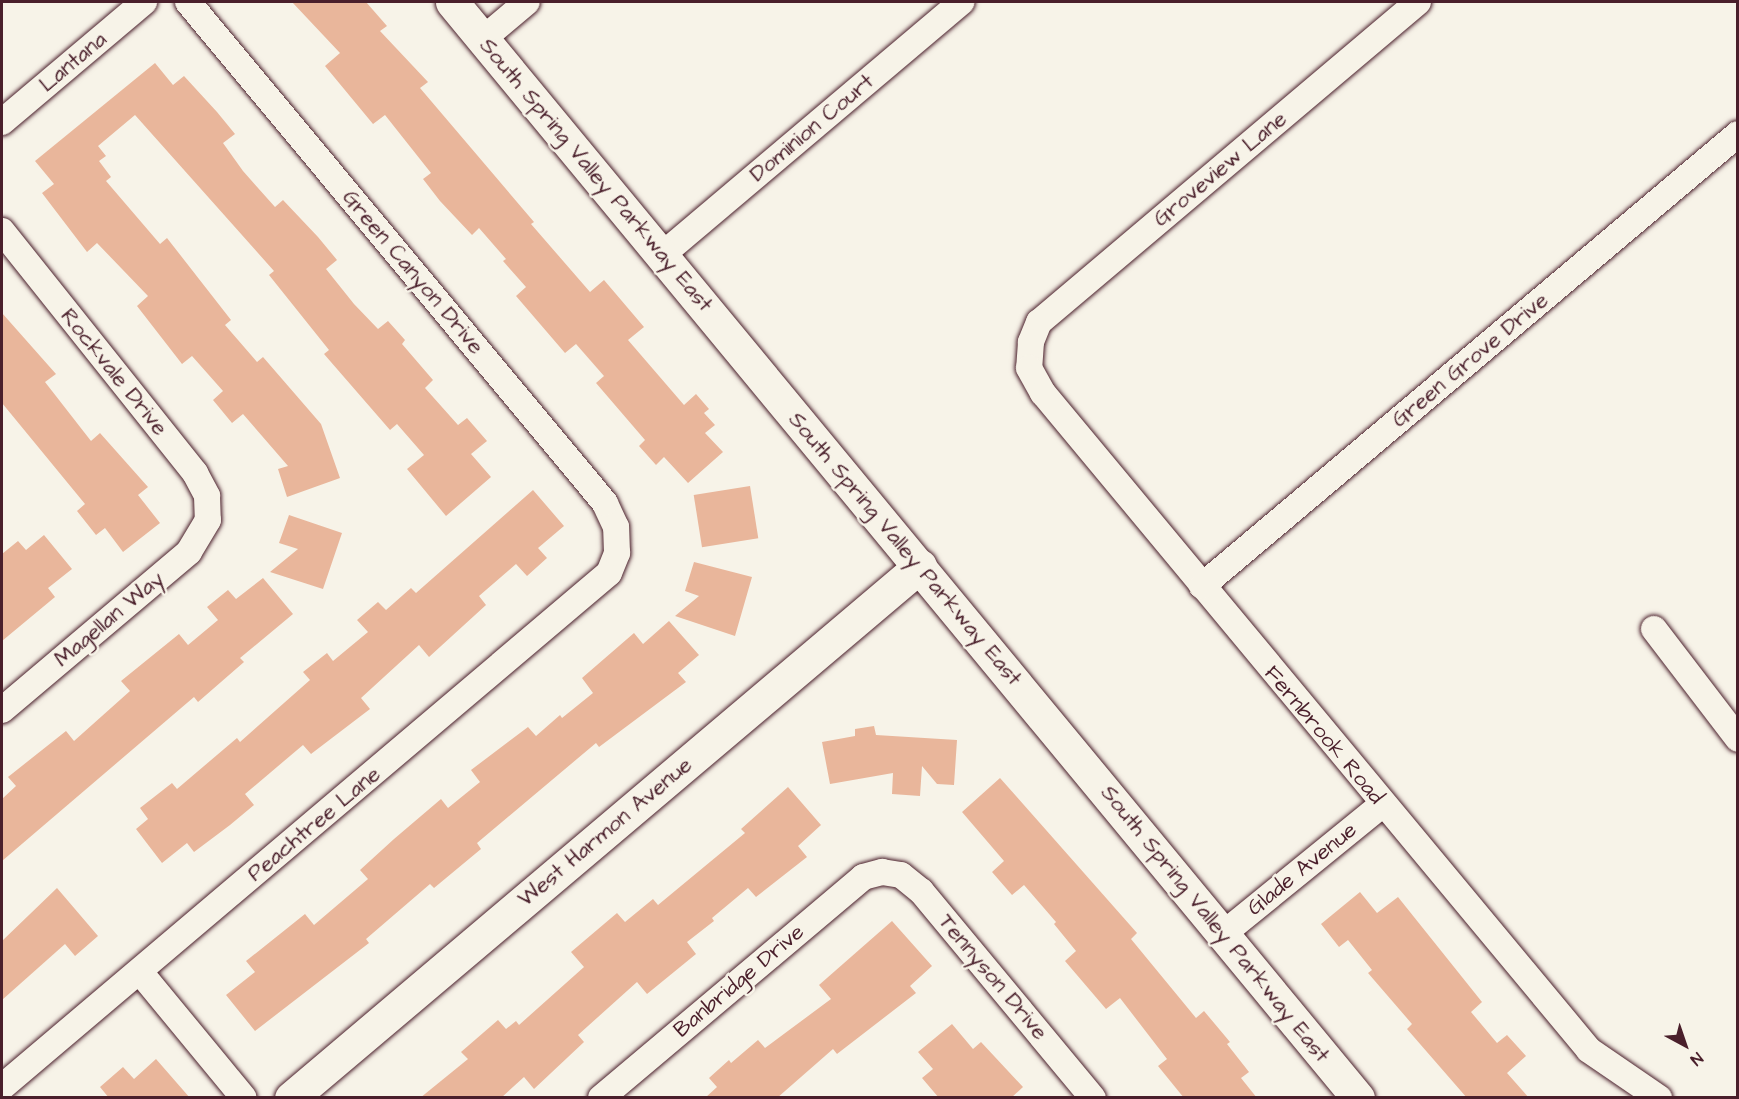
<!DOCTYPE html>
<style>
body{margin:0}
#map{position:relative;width:1739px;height:1099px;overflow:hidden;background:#f7f3e8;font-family:"Architects Daughter",sans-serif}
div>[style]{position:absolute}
.building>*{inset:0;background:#e9b69b;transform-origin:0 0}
.roads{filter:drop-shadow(0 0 2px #4a1f2b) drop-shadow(0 0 2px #4a1f2b)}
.street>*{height:26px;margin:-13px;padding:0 13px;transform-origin:13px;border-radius:13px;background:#f7f3e8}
.secondary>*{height:33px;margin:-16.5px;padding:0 16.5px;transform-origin:16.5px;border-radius:16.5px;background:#f7f3e8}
span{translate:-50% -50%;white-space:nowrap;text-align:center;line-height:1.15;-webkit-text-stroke:5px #f7f3e8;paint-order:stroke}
.street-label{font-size:22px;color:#4a1f2b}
.frame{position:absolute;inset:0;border:3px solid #4a1f2b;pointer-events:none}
.north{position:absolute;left:1655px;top:1015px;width:60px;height:60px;-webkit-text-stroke:4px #f7f3e8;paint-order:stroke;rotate:140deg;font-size:16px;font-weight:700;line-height:24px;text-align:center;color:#4a1f2b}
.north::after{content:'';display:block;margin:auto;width:21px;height:27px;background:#4a1f2b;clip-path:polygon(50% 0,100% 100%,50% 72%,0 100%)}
</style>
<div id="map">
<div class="building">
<div style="clip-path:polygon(292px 2px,366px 2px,387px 26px,380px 31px,428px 82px,420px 88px,534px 222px,531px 224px,590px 292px,604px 280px,644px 327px,628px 340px,684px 405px,696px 394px,709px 409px,704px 413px,715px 425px,705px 433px,723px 452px,688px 483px,664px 457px,656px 465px,639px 446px,645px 440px,596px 383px,604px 376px,576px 344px,565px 353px,516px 296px,526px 287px,503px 261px,506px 259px,479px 228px,472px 235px,440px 201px,423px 179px,431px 173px,385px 115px,373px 124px,325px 66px,340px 53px)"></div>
<div style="clip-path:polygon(155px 63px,173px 85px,184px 76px,217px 112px,235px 134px,223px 143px,243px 171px,275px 207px,283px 200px,318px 237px,337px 260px,326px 269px,354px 304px,378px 329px,388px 321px,405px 340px,402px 344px,433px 380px,425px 388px,458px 425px,467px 418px,487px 441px,471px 454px,491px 477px,446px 516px,407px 469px,424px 455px,397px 424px,390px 430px,324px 354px,329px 350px,269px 275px,274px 271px,135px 115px,98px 146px,106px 156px,99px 161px,111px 177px,106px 181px,160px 244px,167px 238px,231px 320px,225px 325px,257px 362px,263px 357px,321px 424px,340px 478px,287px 497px,278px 469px,288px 466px,243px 414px,232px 423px,213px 400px,223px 391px,192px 356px,182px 364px,137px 306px,148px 296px,97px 243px,87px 252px,42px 193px,54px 184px,35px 161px)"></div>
<div style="clip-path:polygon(2px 313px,56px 374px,45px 382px,91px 441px,100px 433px,148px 487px,138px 495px,160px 523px,123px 552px,105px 528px,96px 535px,77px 511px,85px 504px,2px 403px)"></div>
<div style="left:750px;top:486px;width:53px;height:57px;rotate:81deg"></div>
<div style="clip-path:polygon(533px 490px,564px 526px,538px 548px,547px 558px,527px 576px,516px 564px,479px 596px,486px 605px,429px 657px,419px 645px,361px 698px,370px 709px,311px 754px,303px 745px,245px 794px,254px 805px,230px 825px,194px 852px,187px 843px,162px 863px,136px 829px,148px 819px,140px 808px,172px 783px,177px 789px,237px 738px,240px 742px,310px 680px,303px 672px,327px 653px,333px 661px,368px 632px,357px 620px,378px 602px,386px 610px,411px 588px,416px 593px)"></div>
<div style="clip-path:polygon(289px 515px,342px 533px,323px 589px,270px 572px,298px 549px,279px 543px)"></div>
<div style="clip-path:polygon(44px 535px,72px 569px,48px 588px,55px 597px,2px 641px,2px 554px,18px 541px,26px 550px)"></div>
<div style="clip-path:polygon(694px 562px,752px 577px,735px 636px,675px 616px,699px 596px,685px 591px)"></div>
<div style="clip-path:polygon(263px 578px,293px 614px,240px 658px,244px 662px,198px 702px,194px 697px,2px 861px,2px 799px,16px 786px,8px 777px,66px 731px,74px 741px,130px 691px,121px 681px,179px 634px,188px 645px,218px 620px,207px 607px,228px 590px,236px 599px)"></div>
<div style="clip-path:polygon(669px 621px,699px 655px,678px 673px,686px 682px,599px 747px,596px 743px,477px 843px,481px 849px,434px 888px,430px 884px,366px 939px,369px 943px,255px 1031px,226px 995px,255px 972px,246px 961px,305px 914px,314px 925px,368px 879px,360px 870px,394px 839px,441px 799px,448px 808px,480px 782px,471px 770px,528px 727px,536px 736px,560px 715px,562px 718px,593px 693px,582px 678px,634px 633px,643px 644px)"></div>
<div style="clip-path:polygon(874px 726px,876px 735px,957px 740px,954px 785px,937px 784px,922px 766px,920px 796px,892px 794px,893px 773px,830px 784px,822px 742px,855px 736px,855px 729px)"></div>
<div style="clip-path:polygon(1000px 778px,1137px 933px,1131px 939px,1196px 1018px,1204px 1011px,1230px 1042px,1227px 1044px,1249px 1072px,1241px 1078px,1257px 1098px,1184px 1098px,1158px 1066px,1167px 1059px,1120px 998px,1106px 1009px,1065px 961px,1076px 951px,1054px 924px,1056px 922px,1024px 885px,1012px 895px,992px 872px,1004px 861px,962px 812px)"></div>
<div style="clip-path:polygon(788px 787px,821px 825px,798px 846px,807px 857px,756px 897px,748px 888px,712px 918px,714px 921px,687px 942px,696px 954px,647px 994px,637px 982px,578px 1035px,584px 1042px,534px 1089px,524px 1077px,501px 1098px,420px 1098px,468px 1059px,461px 1052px,498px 1020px,506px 1029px,516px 1021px,519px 1025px,584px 967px,571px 952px,617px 913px,625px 922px,653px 899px,658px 905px,745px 833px,741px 829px)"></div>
<div style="clip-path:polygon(57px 888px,98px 936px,75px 956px,65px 944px,2px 1000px,2px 941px)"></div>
<div style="clip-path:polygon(1360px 892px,1377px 913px,1398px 897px,1482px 1002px,1471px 1012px,1497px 1043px,1507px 1035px,1526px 1056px,1507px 1073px,1529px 1098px,1467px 1098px,1407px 1029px,1412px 1024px,1368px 973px,1372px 970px,1348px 940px,1339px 947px,1321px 924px)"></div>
<div style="clip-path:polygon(892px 921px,932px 966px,910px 986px,916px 993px,837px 1054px,833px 1049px,777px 1098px,705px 1098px,717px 1087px,709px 1078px,729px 1060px,731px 1063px,758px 1040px,765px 1048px,831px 999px,819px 985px)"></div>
<div style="clip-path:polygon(952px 1024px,973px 1049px,981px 1042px,1023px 1087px,1011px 1098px,939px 1098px,922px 1078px,933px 1069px,918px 1052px)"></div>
<div style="clip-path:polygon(156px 1059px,190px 1098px,109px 1098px,100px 1087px,123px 1067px,134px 1079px)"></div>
</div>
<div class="roads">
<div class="street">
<div style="left:1418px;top:2px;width:496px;rotate:139.8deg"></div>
<div style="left:1039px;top:322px;width:22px;rotate:112deg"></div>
<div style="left:1031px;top:342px;width:26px;rotate:94deg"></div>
<div style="left:1029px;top:368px;width:29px;rotate:61deg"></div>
<div style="left:1043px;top:393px;width:854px;rotate:50.27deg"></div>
<div style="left:1589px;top:1050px;width:85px;rotate:34.4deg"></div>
<div style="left:483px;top:39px;width:57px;rotate:-40.1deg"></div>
<div style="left:2px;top:122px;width:186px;rotate:-40.2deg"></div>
<div style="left:2px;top:231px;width:310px;rotate:51.4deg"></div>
<div style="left:195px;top:473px;width:26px;rotate:62deg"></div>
<div style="left:207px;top:496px;width:24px;rotate:88deg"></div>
<div style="left:208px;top:520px;width:37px;rotate:121deg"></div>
<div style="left:189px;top:552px;width:245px;rotate:139.8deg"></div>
<div style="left:662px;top:255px;width:392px;rotate:-40.2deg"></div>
<div style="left:1202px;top:586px;width:701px;rotate:-40.14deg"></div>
<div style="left:1654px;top:629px;width:138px;rotate:52.6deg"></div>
<div style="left:1223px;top:934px;width:205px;rotate:-39.1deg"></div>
<div style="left:140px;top:972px;width:163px;rotate:50.5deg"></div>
<div style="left:2px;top:1087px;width:795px;rotate:-40.26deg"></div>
<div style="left:609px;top:573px;width:22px;rotate:-68deg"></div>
<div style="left:617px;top:553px;width:26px;rotate:-92deg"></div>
<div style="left:616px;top:527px;width:26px;rotate:-115deg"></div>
<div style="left:605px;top:503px;width:652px;rotate:-129.77deg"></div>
<div style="left:601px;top:1098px;width:343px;rotate:-40.1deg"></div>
<div style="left:863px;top:877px;width:20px;rotate:-15deg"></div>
<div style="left:882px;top:872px;width:19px;rotate:9deg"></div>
<div style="left:901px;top:875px;width:26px;rotate:39deg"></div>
<div style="left:921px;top:891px;width:269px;rotate:50.3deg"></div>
</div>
<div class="secondary">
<div style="left:452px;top:2px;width:1422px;rotate:50.42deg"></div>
<div style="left:291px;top:1098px;width:824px;rotate:-40.22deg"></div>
</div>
</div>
<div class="street-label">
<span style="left:73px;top:62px;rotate:-40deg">Lantana</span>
<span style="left:812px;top:128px;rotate:-40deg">Dominion Court</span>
<span style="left:1220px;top:169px;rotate:-40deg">Groveview Lane</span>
<span style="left:596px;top:175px;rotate:50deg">South Spring Valley Parkway East</span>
<span style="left:413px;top:272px;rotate:50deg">Green Canyon Drive</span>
<span style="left:1470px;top:360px;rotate:-40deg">Green Grove Drive</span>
<span style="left:114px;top:372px;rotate:51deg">Rockvale Drive</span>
<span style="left:905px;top:549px;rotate:50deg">South Spring Valley Parkway East</span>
<span style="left:109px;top:619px;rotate:-40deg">Magellan Way</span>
<span style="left:1324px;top:735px;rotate:50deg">Fernbrook Road</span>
<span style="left:314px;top:824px;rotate:-40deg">Peachtree Lane</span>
<span style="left:605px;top:832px;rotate:-40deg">West Harmon Avenue</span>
<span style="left:1302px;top:869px;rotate:-39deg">Glade Avenue</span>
<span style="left:1215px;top:924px;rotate:51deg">South Spring Valley Parkway East</span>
<span style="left:993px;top:977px;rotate:50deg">Tennyson Drive</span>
<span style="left:739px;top:981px;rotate:-40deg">Banbridge Drive</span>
</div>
<div class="frame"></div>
<div class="north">N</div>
</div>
